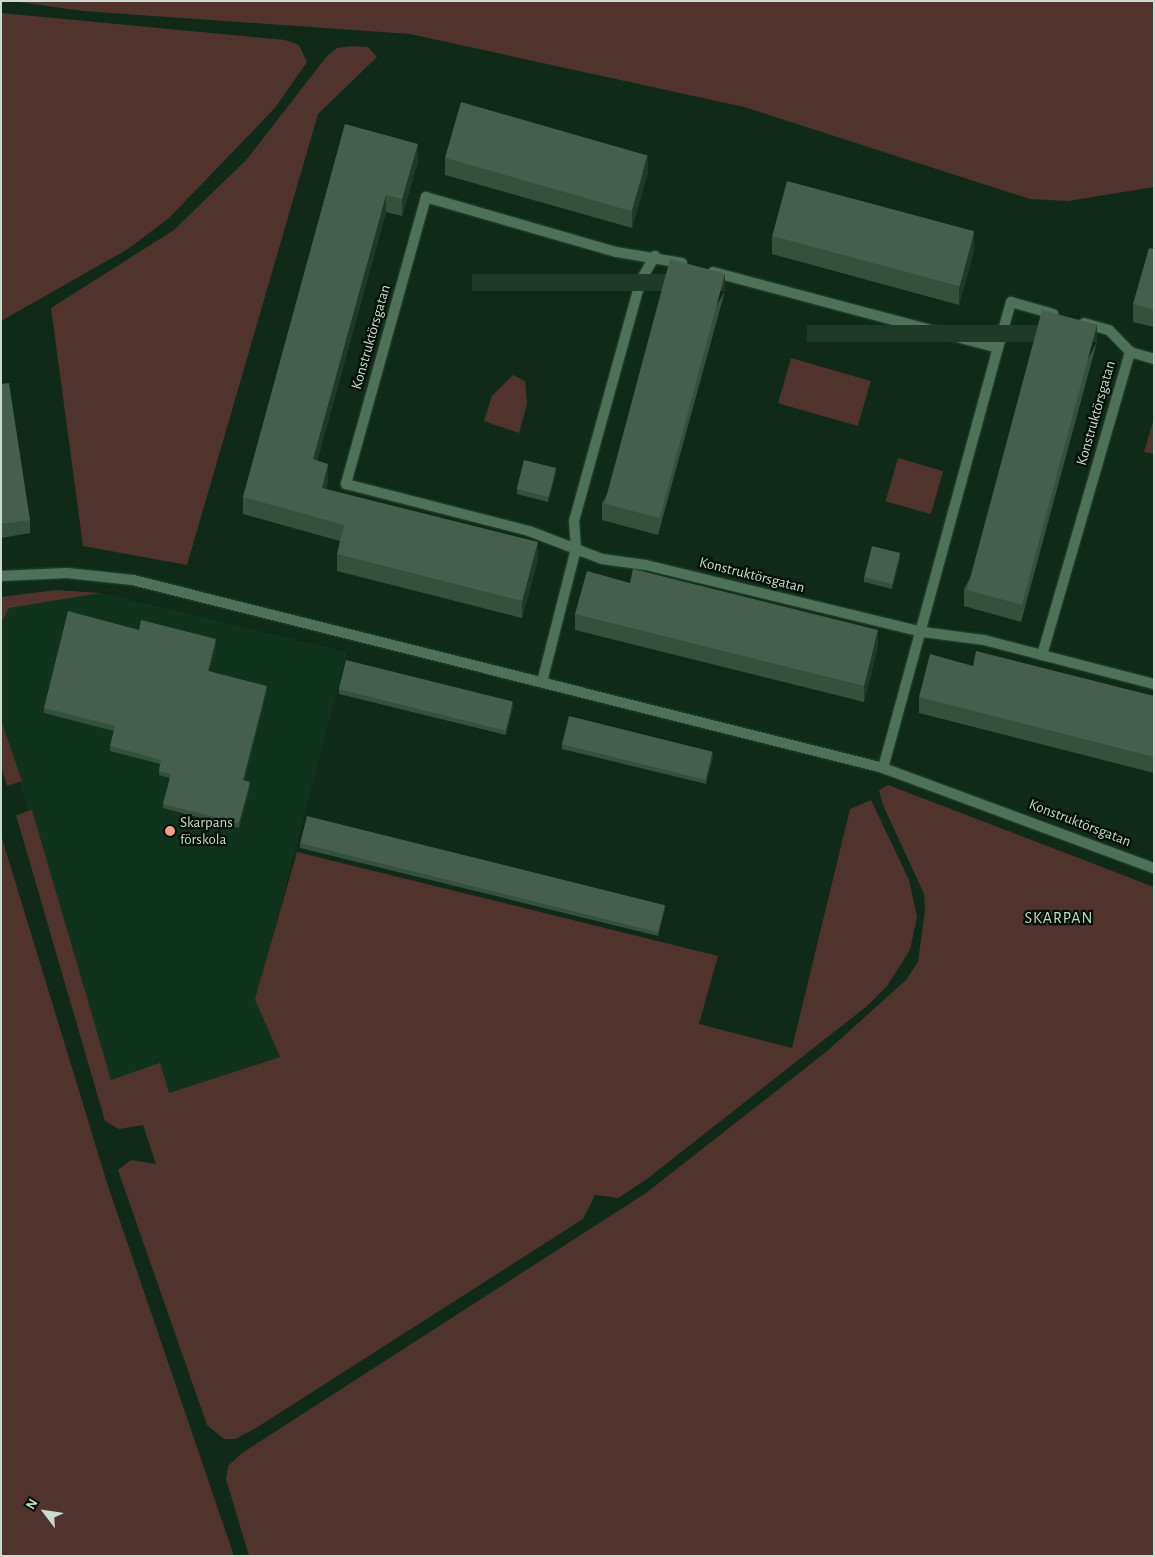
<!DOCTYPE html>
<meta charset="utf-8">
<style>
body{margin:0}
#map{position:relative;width:1155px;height:1557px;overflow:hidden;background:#0f2a19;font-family:"Alegreya Sans",sans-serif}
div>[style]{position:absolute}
.built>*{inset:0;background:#10331d}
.green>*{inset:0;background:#51332d;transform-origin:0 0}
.roads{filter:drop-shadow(0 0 1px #2d4636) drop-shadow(0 0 1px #2d4636)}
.street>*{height:10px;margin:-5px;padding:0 5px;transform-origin:5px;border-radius:5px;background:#4e7259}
.wall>*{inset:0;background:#35503d}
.shaded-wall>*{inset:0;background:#1f3a28;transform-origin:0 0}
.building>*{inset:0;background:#455e4d;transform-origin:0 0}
.dots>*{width:14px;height:14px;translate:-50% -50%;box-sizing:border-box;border:2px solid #051008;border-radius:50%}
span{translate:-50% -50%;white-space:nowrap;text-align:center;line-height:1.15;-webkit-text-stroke:4.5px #051008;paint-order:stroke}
.street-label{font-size:15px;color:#cbdbcf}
.poi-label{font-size:15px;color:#cbdbcf}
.left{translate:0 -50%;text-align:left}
.neighbourhood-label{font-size:16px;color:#bfdec7;letter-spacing:1px}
.frame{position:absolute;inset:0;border:2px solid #cbdbcf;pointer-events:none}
.north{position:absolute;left:20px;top:1487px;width:50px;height:50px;-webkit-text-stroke:4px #051008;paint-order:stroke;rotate:301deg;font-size:14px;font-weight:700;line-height:20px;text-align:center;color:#cbdbcf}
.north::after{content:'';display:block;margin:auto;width:18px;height:22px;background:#cbdbcf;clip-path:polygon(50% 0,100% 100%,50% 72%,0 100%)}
</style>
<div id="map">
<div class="built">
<div style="clip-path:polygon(101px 593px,347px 652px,256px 999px,280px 1057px,168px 1093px,111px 1080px,1px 720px,1px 623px,9px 608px)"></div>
</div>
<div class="green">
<div style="clip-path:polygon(12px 1px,1154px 1px,1154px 187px,1068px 201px,1030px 199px,744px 107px,410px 34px,83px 11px)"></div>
<div style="clip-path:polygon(1px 13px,285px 40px,299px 45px,307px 62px,275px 108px,169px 218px,128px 249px,1px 321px)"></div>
<div style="clip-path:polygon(352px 46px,368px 47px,377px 57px,318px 114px,187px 565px,83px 546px,51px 308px,174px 230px,247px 159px,327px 56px,337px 48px)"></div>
<div style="left:791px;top:358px;width:83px;height:47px;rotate:16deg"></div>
<div style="clip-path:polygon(513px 375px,525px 381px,527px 404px,519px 433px,484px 421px,492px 396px)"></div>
<div style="clip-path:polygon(1154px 418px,1154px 454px,1144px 452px)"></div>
<div style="left:898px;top:458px;width:47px;height:45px;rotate:16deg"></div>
<div style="clip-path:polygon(56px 590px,101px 593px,9px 608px,1px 623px,1px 597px)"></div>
<div style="clip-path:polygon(1px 720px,22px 781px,7px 786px,1px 767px)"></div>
<div style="clip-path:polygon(888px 785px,1154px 887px,1154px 1556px,249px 1556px,226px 1479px,228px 1466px,242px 1453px,646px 1193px,826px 1052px,906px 980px,918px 962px,925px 910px,924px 894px,883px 805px,879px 790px)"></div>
<div style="clip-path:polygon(871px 800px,909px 880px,917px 917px,910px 950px,887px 986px,867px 1006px,647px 1179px,618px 1198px,595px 1195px,583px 1219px,256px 1428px,235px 1439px,224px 1439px,207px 1425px,118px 1170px,131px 1160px,156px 1164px,143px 1125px,119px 1129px,105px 1121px,16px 815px,32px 810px,111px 1080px,160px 1063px,169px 1093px,280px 1057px,255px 999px,297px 852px,718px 956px,699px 1024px,792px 1048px,850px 809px)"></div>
<div style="clip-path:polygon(1px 835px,108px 1186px,234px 1556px,1px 1556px)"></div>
</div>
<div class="roads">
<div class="street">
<div style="left:682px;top:263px;width:67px;rotate:-170.5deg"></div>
<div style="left:616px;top:252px;width:198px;rotate:-163.9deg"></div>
<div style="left:426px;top:197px;width:298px;rotate:105.6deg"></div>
<div style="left:346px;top:484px;width:189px;rotate:14.4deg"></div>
<div style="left:529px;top:531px;width:78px;rotate:21deg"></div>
<div style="left:602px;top:559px;width:44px;rotate:7.8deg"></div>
<div style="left:646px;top:565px;width:285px;rotate:13.6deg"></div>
<div style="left:923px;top:632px;width:62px;rotate:7.5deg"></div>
<div style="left:984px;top:640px;width:176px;rotate:14.5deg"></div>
<div style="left:713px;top:272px;width:295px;rotate:14.9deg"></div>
<div style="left:998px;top:348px;width:48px;rotate:-74.2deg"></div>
<div style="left:1011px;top:302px;width:44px;rotate:15.9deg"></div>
<div style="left:1084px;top:323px;width:26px;rotate:16deg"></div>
<div style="left:1109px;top:330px;width:30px;rotate:46deg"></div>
<div style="left:1130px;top:352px;width:25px;rotate:16deg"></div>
<div style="left:1px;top:576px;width:66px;rotate:-2.6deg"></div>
<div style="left:67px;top:573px;width:66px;rotate:6.1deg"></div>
<div style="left:133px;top:580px;width:773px;rotate:14.07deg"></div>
<div style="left:883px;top:768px;width:289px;rotate:20.3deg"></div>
<div style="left:1042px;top:655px;width:316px;rotate:-73.8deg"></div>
<div style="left:542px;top:682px;width:137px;rotate:-75.7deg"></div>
<div style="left:576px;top:549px;width:28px;rotate:-94deg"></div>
<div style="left:574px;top:521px;width:250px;rotate:-74.5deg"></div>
<div style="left:641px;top:280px;width:28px;rotate:-60deg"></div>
<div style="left:883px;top:768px;width:435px;rotate:-74.7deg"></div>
</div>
</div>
<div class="wall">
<div style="clip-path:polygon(345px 124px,418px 161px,402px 216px,386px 212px,317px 461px,328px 481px,326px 489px,538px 559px,522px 618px,337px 571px,337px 554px,340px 541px,243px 514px,243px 497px)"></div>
<div style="clip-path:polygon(445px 158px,648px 172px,632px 228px,445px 175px)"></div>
<div style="clip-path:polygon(772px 236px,974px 250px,959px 305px,772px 254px)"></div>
<div style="clip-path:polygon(1154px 249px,1154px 327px,1133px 322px,1133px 304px)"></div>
<div style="clip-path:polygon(725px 291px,658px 535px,602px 520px,602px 503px)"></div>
<div style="clip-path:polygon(1097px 342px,1021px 622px,964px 606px,964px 589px)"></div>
<div style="clip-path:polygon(1px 384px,30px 520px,30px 533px,1px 538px)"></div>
<div style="clip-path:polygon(556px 473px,548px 502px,517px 494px,517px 489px)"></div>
<div style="clip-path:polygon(900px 558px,892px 589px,864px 582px,864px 577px)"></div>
<div style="clip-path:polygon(630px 583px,878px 646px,864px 702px,575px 630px,575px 614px)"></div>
<div style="clip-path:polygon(216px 644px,209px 671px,267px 690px,244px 781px,250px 787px,239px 828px,163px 808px,163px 804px,170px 778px,159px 775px,159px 771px,160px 764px,110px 751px,110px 746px,114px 731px,44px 713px,44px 708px)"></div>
<div style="clip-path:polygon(973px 666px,1154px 696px,1154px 773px,919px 713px,919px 697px)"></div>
<div style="clip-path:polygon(339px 689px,513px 707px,506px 735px,339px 694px)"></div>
<div style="clip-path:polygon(562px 744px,713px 757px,706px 784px,562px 749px)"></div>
<div style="clip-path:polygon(300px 843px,665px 909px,658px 936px,300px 848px)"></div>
</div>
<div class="shaded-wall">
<div style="clip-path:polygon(418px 144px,418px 161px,402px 216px,402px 199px)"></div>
<div style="clip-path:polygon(648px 155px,648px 172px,632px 228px,632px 211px)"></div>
<div style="clip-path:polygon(386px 195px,386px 212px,313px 477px,313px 459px)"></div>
<div style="clip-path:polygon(974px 232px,974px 250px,959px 305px,959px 288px)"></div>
<div style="left:725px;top:274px;width:17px;height:253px;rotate:90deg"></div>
<div style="left:1097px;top:325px;width:17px;height:290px;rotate:90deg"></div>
<div style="clip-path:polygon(328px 464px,328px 481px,322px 505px,322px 488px)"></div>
<div style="clip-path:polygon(556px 468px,556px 473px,548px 502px,548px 497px)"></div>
<div style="clip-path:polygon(538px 542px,538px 559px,522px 618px,522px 601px)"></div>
<div style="clip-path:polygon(900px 553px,900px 558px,892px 589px,892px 585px)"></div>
<div style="clip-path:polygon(878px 630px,878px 646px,864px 702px,864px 686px)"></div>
<div style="clip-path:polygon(216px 639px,216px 644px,208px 675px,208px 671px)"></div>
<div style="clip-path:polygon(267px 686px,267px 690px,243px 785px,243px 780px)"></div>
<div style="clip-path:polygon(513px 702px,513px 707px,506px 735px,506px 730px)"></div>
<div style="clip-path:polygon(713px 752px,713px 757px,706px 784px,706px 779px)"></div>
<div style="clip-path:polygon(250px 782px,250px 787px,239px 828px,239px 823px)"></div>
<div style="clip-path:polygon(665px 904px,665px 909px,658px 936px,658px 932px)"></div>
</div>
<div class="building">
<div style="left:461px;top:102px;width:194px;height:58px;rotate:16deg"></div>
<div style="clip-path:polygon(345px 124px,418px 144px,402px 199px,386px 195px,313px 459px,328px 464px,322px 488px,538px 542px,522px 601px,337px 554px,344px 525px,243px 497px)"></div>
<div style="left:787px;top:181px;width:194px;height:57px;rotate:15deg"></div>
<div style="clip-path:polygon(1149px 248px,1154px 249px,1154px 310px,1133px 304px)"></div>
<div style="left:670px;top:259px;width:57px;height:253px;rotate:15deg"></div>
<div style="left:1042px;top:310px;width:57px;height:290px;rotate:15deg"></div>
<div style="clip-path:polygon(9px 383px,30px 520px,1px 524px,1px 384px)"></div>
<div style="left:524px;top:460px;width:33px;height:30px;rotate:14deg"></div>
<div style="left:872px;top:546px;width:29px;height:32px;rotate:14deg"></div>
<div style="clip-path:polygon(633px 569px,878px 630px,864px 686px,575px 614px,587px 571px,630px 583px)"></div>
<div style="clip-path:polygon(68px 611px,139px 630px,141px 620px,216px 639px,208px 671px,267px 686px,243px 780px,250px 782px,239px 823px,163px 804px,171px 774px,159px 771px,161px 760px,110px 746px,115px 726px,44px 708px)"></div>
<div style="clip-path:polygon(976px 651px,1154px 696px,1154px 757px,919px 697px,930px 654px,973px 666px)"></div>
<div style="left:346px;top:660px;width:172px;height:30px;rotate:14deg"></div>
<div style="left:569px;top:716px;width:148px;height:29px;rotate:14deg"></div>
<div style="left:307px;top:816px;width:369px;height:28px;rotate:14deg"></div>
</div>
<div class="dots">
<div style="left:170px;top:831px;background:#f49d8c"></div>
</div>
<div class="street-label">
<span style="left:371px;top:337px;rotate:-74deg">Konstruktörsgatan</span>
<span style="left:1096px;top:413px;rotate:-74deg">Konstruktörsgatan</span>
<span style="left:752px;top:575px;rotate:14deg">Konstruktörsgatan</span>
<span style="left:1080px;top:823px;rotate:21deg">Konstruktörsgatan</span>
</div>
<div class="poi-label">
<span class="left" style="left:180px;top:831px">Skarpans<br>förskola</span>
</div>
<div class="neighbourhood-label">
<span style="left:1059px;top:918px">SKARPAN</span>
</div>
<div class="frame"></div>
<div class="north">N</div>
</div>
